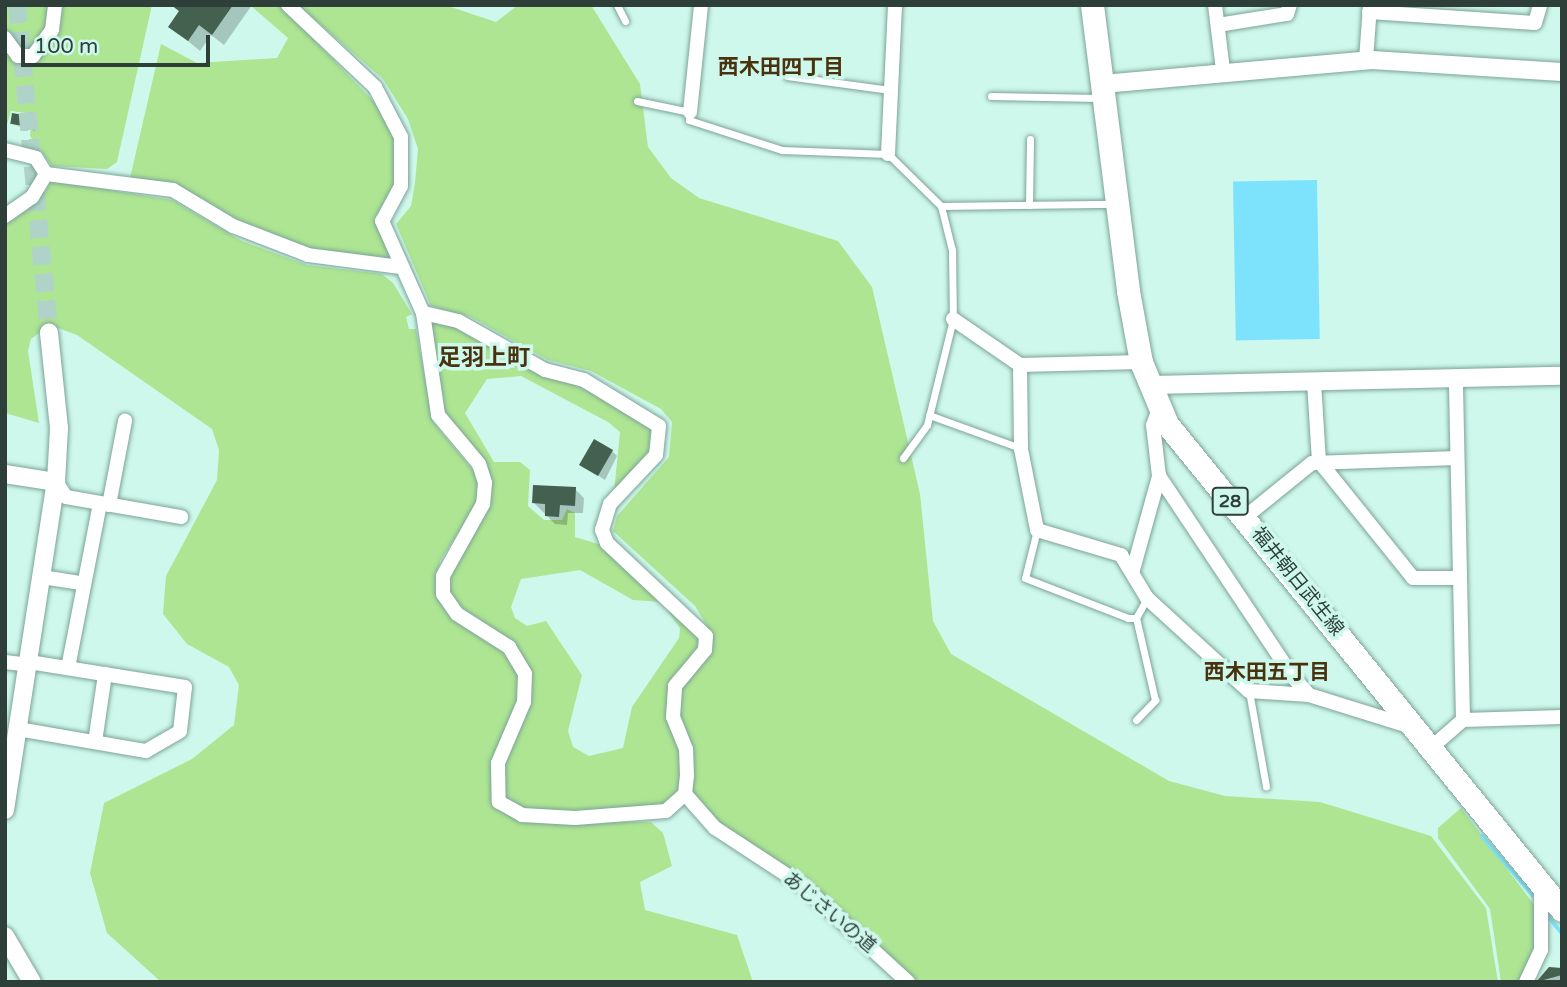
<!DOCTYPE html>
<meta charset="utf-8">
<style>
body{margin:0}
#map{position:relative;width:1567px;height:987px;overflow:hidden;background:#cff8ec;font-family:"Varela Round","Noto Sans JP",sans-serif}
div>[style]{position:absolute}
.green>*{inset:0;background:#aee592}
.water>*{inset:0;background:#7de3fc;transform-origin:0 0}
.shadow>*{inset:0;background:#0003}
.stream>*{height:3.5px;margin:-1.75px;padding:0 1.75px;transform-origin:1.75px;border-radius:1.75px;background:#7de3fc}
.building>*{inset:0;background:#44604e;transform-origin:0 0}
.tertiary-tunnel>*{height:18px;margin-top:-9px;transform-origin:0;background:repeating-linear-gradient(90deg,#afd3c8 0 18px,transparent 0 27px)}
.roads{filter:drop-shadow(0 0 2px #7ca398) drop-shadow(0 0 2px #7ca398)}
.service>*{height:7px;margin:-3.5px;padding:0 3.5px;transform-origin:3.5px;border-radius:3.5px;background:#fff}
.minor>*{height:14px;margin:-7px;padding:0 7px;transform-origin:7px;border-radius:7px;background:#fff}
.tertiary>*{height:18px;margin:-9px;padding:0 9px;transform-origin:9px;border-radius:9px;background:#fff}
.primary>*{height:23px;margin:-11.5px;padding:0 11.5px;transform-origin:11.5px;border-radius:11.5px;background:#fff}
span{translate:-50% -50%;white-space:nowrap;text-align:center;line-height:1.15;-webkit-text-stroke:7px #cff8ec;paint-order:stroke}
.shield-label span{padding:2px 5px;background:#cff8ec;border:2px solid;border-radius:5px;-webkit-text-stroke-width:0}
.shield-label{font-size:18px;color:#2e3f3a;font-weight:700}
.street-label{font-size:19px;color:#2e3f3a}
.neighbourhood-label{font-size:21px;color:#49320e;font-weight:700}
.quarter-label{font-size:23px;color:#49320e;font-weight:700}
.frame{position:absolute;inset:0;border:7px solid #2e3f3a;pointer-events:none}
.scale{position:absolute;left:21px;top:35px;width:189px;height:32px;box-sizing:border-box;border:4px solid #2e3f3a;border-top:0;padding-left:9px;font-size:21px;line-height:24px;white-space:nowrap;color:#2e3f3a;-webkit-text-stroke:5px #cff8ec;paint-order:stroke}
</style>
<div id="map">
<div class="green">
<div style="clip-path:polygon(5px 5px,152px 5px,117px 162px,107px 169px,52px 166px,30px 136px,32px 114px,11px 111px,5px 131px)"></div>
<div style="clip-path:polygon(250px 5px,280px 5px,384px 112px,394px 135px,395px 184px,374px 219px,393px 261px,312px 249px,234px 218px,174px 183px,130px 178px,161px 44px,197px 63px,277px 58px,288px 38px)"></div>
<div style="clip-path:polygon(298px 5px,445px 5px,496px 22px,518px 5px,591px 5px,640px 84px,648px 147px,671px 178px,699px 198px,838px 241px,872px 287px,920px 494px,933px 621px,951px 654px,1169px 781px,1225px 796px,1320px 802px,1431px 836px,1486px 908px,1498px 982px,915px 982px,805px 879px,730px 834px,688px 794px,676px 718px,677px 692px,710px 641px,708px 628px,695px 606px,613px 531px,617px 516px,669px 457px,672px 422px,661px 409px,591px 371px,548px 360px,471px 317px,431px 306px,396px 224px,411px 206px,415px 183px,418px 149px,408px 119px,383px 79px)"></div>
<div style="clip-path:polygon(52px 181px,172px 200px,242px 241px,307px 265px,382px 274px,393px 283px,412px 314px,406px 317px,409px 329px,416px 329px,433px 422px,476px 474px,478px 485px,476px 505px,440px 561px,435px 590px,454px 618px,506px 650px,523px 683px,497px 804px,575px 821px,651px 822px,663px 833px,672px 866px,640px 882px,645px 910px,737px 935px,753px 982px,161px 982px,107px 933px,90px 873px,104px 803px,192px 759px,234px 725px,239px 685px,229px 667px,187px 644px,163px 614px,166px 576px,217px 480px,219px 450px,212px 429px,77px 335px,50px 325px,31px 339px,28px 351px,39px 423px,5px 413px,5px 224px,37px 203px)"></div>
<div style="clip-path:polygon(443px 321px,653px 423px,652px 453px,614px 493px,620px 432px,608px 422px,521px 376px,487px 379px,465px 413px,494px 462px,520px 462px,530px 470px,528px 506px,544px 520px,562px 520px,567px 509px,575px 513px,575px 537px,602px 545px,662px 602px,633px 600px,580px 570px,521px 579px,511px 607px,515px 618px,527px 626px,546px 621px,582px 675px,568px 731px,573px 747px,589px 756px,623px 748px,632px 707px,679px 638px,680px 628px,665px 607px,702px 636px,698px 652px,672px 677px,667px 696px,681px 748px,681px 792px,670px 804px,632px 813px,522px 809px,503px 799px,502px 764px,531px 685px,512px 643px,452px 602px,448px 593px,449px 579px,490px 494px,443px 411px,429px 324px)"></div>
<div style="clip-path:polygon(1461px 808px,1535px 906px,1538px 948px,1522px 982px,1501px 982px,1490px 909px,1438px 838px,1438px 828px)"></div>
</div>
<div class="water">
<div style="left:1317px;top:180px;width:159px;height:84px;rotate:89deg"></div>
</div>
<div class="shadow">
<div style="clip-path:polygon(173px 5px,252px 5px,224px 45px,211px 35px,200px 51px,171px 27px,180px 13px)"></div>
<div style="clip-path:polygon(31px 117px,35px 131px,12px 124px)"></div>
<div style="clip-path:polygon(612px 451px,617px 456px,605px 480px,582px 465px)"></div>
<div style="clip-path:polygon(575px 489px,584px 498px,583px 513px,568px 513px,567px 525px,555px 524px,533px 502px)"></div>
<div style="clip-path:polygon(1549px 969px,1562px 973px,1562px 982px,1538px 982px)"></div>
</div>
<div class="stream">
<div style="left:1482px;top:836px;width:78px;rotate:49.2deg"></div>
<div style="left:1547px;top:915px;width:23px;rotate:50deg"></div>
</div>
<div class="building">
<div style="clip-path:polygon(171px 5px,233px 5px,212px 35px,199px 25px,188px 41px,168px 27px,179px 11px)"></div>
<div style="left:12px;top:113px;width:20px;height:11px;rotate:9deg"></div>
<div style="left:594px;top:439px;width:22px;height:30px;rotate:30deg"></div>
<div style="clip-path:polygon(533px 485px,576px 487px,575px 506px,560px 505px,559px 517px,545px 516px,545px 504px,532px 503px)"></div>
<div style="clip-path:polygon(1549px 967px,1562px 968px,1562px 975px,1536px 982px)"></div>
</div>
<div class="tertiary-tunnel">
<div style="left:17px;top:5px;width:330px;rotate:84.4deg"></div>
</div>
<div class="roads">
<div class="service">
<div style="left:617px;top:5px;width:18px;rotate:63deg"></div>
<div style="left:787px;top:76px;width:104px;rotate:7.7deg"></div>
<div style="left:991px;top:96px;width:108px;rotate:1.1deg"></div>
<div style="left:637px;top:101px;width:54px;rotate:11.7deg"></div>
<div style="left:690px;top:112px;width:8px;rotate:97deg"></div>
<div style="left:689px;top:120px;width:98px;rotate:17.9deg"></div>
<div style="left:782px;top:150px;width:106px;rotate:2.2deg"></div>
<div style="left:888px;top:154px;width:74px;rotate:44.5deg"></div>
<div style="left:941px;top:206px;width:45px;rotate:76deg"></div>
<div style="left:952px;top:250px;width:69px;rotate:89.2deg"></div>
<div style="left:953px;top:319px;width:109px;rotate:103.8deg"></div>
<div style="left:927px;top:425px;width:41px;rotate:126deg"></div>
<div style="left:1029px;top:205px;width:66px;rotate:-89.1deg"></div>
<div style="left:941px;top:206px;width:172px;rotate:-0.7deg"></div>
<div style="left:929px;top:415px;width:97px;rotate:19.9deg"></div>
<div style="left:1037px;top:530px;width:49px;rotate:104deg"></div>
<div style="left:1025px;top:578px;width:110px;rotate:21.2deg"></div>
<div style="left:1128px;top:618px;width:8px"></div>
<div style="left:1136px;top:618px;width:23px;rotate:-61deg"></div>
<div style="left:1249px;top:691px;width:97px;rotate:79.9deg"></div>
<div style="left:1136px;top:720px;width:28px;rotate:-46deg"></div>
<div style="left:1155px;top:700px;width:84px;rotate:-103deg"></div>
</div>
<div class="minor">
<div style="left:288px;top:5px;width:120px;rotate:43.3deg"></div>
<div style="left:375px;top:87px;width:56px;rotate:62.5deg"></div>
<div style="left:401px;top:137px;width:49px;rotate:90deg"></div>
<div style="left:401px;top:186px;width:40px;rotate:118deg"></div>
<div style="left:382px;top:221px;width:101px;rotate:66deg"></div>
<div style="left:423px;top:313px;width:103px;rotate:81.6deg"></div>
<div style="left:438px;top:415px;width:64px;rotate:50.1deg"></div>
<div style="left:479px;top:464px;width:20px;rotate:72deg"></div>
<div style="left:485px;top:483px;width:21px;rotate:95deg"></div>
<div style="left:483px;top:504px;width:82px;rotate:119.1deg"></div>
<div style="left:443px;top:576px;width:18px;rotate:90deg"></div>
<div style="left:443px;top:594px;width:24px;rotate:55deg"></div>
<div style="left:457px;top:614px;width:62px;rotate:32.4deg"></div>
<div style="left:509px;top:647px;width:31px;rotate:59deg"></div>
<div style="left:525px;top:674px;width:28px;rotate:92deg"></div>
<div style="left:524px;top:702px;width:66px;rotate:113.1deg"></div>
<div style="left:498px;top:763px;width:39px;rotate:89deg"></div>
<div style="left:499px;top:802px;width:26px;rotate:29deg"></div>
<div style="left:522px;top:815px;width:53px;rotate:3.2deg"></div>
<div style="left:575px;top:818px;width:91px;rotate:-4.4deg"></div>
<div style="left:666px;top:811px;width:25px;rotate:-42deg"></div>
<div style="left:685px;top:794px;width:18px;rotate:-84deg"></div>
<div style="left:687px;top:776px;width:27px;rotate:-92deg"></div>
<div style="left:686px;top:749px;width:35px;rotate:-112deg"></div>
<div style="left:673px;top:717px;width:31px;rotate:-86deg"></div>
<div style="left:675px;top:686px;width:47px;rotate:-50.2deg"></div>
<div style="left:705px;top:650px;width:14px;rotate:-86deg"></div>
<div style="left:706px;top:636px;width:136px;rotate:-136.8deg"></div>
<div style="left:607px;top:543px;width:14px;rotate:-111deg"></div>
<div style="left:602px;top:530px;width:27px;rotate:-73deg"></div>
<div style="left:610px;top:504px;width:67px;rotate:-46.8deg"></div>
<div style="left:656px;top:455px;width:29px;rotate:-84deg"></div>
<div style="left:659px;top:426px;width:88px;rotate:-148.5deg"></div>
<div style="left:584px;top:380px;width:40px;rotate:-165.6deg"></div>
<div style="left:545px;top:370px;width:100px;rotate:-150.6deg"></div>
<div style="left:458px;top:321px;width:36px;rotate:-167deg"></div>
<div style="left:1215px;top:5px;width:65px;rotate:83deg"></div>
<div style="left:1369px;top:12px;width:166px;rotate:3.8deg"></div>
<div style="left:1535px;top:23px;width:19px;rotate:-74deg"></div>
<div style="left:1218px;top:25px;width:70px;rotate:-9.1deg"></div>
<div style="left:1287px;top:14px;width:9px;rotate:-72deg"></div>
<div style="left:5px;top:38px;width:22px;rotate:54deg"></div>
<div style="left:18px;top:56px;width:15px"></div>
<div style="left:33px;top:56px;width:32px;rotate:-54deg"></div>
<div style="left:52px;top:30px;width:25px;rotate:-83deg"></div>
<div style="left:1366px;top:60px;width:55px;rotate:-85.8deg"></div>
<div style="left:690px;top:112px;width:108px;rotate:-84.1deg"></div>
<div style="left:5px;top:150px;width:32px;rotate:14deg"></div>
<div style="left:36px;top:158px;width:19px;rotate:58deg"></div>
<div style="left:46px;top:174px;width:27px;rotate:121deg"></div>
<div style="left:32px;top:197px;width:33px;rotate:145deg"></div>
<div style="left:888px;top:154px;width:149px;rotate:-87.3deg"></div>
<div style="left:46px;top:174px;width:128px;rotate:7.2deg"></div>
<div style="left:173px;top:190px;width:70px;rotate:31deg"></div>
<div style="left:233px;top:226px;width:80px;rotate:21.1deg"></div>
<div style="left:308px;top:255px;width:94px;rotate:7.4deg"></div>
<div style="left:953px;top:319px;width:81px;rotate:34.5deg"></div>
<div style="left:1020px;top:365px;width:121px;rotate:-1.4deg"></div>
<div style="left:1020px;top:365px;width:84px;rotate:89.3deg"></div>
<div style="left:1021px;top:449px;width:83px;rotate:78.8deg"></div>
<div style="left:1037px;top:530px;width:88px;rotate:16.6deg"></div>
<div style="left:1121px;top:555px;width:50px;rotate:58.8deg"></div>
<div style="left:1147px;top:598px;width:138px;rotate:42.4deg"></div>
<div style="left:1249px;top:691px;width:60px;rotate:3.8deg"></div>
<div style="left:1314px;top:382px;width:79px;rotate:86.4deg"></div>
<div style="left:1319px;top:461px;width:150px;rotate:51.2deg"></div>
<div style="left:1413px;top:578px;width:47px"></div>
<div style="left:1159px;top:408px;width:18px;rotate:109deg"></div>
<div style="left:1153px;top:425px;width:51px;rotate:83.3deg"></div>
<div style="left:1159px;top:476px;width:242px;rotate:56.3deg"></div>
<div style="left:1293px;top:677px;width:24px;rotate:48deg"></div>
<div style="left:1309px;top:695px;width:111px;rotate:17.3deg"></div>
<div style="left:56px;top:482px;width:18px;rotate:56deg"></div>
<div style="left:66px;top:497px;width:117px;rotate:9.9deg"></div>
<div style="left:109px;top:505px;width:86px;rotate:-79.2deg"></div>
<div style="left:1244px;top:518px;width:87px;rotate:-39deg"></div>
<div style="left:1312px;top:463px;width:145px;rotate:-2deg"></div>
<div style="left:1133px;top:570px;width:98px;rotate:-74.5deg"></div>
<div style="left:42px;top:577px;width:38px;rotate:9deg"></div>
<div style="left:5px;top:662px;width:24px;rotate:7deg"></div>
<div style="left:68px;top:668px;width:167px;rotate:-79deg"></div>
<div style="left:1463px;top:720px;width:99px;rotate:-1.7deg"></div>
<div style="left:18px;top:729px;width:130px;rotate:9.8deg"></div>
<div style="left:146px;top:751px;width:39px;rotate:-30deg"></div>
<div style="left:180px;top:731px;width:44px;rotate:-83.5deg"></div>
<div style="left:185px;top:687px;width:158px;rotate:-170.9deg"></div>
<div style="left:95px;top:742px;width:69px;rotate:-81.6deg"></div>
<div style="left:1432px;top:747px;width:41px;rotate:-41.1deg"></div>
<div style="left:1463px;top:720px;width:342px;rotate:-91.2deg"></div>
<div style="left:685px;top:794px;width:45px;rotate:48.6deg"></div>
<div style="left:715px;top:828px;width:104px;rotate:33.2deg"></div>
<div style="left:802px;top:885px;width:144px;rotate:42.5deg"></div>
<div style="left:1526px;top:982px;width:35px;rotate:-65deg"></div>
<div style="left:1541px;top:950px;width:64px;rotate:-90deg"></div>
</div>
<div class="tertiary">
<div style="left:1103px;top:84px;width:270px;rotate:-5.1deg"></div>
<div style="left:1372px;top:60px;width:190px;rotate:3.6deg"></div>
<div style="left:1150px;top:385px;width:412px;rotate:-1.3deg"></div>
<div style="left:5px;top:474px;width:52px;rotate:8.9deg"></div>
<div style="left:5px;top:810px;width:332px;rotate:-81.2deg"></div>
<div style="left:56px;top:482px;width:54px;rotate:-86.8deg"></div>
<div style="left:59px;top:428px;width:96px;rotate:-96deg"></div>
<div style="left:5px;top:936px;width:53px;rotate:59.6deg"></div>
</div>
<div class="primary">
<div style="left:1092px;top:5px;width:288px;rotate:82.8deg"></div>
<div style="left:1128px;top:291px;width:72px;rotate:79.6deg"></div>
<div style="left:1141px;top:362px;width:67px;rotate:67.2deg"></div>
<div style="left:1167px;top:424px;width:626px;rotate:50.9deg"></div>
</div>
</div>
<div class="shield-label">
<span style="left:1230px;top:501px">28</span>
</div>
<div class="street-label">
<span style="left:1297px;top:582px;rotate:51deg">福井朝日武生線</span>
<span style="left:829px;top:913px;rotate:40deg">あじさいの道</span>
</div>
<div class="neighbourhood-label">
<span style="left:781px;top:68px">西木田四丁目</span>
<span style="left:1267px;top:673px">西木田五丁目</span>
</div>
<div class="quarter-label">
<span style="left:484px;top:358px">足羽上町</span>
</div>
<div class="frame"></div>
<div class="scale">100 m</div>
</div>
